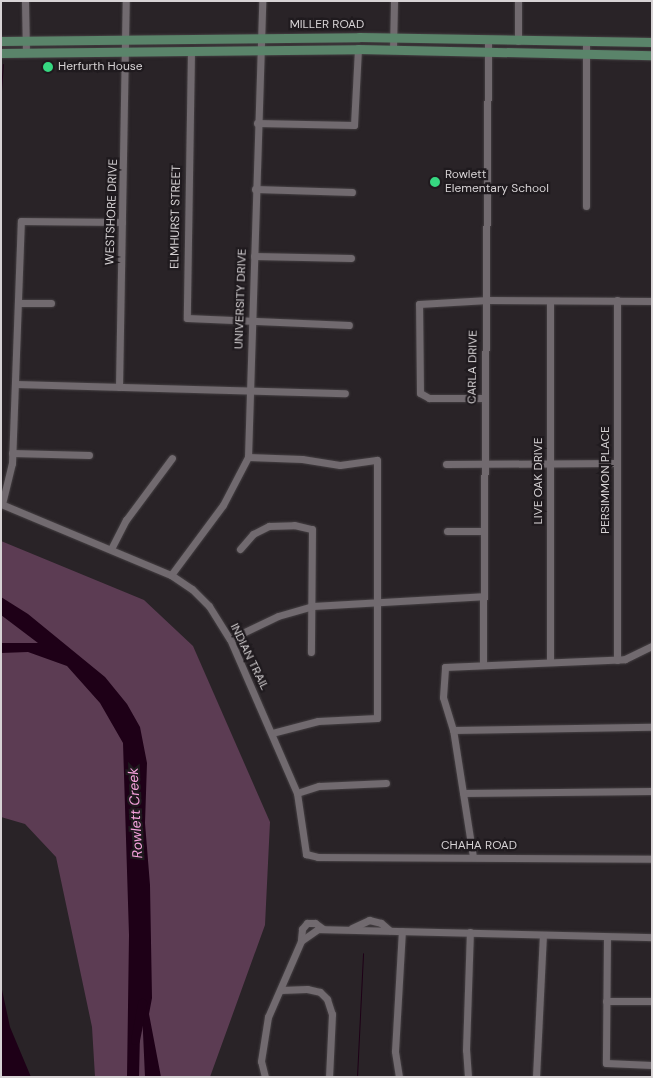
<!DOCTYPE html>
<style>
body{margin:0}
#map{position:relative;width:653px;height:1078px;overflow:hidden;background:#292327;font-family:"DM Sans",sans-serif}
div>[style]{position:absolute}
.green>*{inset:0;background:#5c3c53}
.water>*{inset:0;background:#1e0017}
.stream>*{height:1px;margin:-0.5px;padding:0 0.5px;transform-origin:0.5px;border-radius:0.5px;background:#1e0017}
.river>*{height:9px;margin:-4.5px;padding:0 4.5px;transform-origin:4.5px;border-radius:4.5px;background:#1e0017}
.roads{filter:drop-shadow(0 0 1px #454043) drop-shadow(0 0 1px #454043)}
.minor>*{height:7px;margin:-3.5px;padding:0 3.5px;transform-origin:3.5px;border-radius:3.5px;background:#716a6f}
.major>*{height:9px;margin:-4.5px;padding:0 4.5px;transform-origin:4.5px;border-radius:4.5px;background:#5a846a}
.dots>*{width:14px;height:14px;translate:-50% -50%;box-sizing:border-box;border:2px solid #1f1a1e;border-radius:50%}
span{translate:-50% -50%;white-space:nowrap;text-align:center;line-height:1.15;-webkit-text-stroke:4.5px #1f1a1e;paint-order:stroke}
.street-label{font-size:12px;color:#d7d3d5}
.poi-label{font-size:12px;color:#d7d3d5}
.left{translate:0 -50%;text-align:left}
.water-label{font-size:14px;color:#f6a2dd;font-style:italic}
.frame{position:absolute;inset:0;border:2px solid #d7d3d5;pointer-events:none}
</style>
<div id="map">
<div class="green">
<div style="clip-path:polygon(1px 541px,144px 600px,193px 646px,270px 822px,265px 925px,210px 1077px,95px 1077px,92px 1027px,56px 857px,25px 824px,1px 817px)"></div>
</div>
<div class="water">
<div style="clip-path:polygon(1px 597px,28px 614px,105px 677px,127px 704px,140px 727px,147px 763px,145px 823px,150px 885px,152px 998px,149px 1014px,161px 1077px,145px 1077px,142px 1011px,135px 1024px,140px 1034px,139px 1077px,127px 1077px,129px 935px,123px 743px,100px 703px,67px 666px,28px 652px,1px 653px,1px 643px,38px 643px,1px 615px)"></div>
<div style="clip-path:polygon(1px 985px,10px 1027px,31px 1077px,1px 1077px)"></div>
</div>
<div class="stream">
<div style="left:1px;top:91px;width:27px;rotate:-86deg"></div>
<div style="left:357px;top:1077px;width:124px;rotate:-87.2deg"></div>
</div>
<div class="river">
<div style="left:135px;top:1040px;width:38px;rotate:-79deg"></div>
</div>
<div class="roads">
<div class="minor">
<div style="left:25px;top:1px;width:51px;rotate:88.9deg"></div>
<div style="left:518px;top:41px;width:40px;rotate:-90deg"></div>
<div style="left:586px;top:42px;width:164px;rotate:90deg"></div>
<div style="left:191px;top:50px;width:268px;rotate:90.9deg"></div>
<div style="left:187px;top:318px;width:162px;rotate:2.5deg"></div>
<div style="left:393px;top:50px;width:49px;rotate:-88.8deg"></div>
<div style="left:257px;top:123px;width:97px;rotate:1.2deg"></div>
<div style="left:354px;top:125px;width:76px;rotate:-87deg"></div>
<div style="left:255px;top:189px;width:97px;rotate:1.8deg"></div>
<div style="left:254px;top:256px;width:97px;rotate:1.2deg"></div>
<div style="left:19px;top:303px;width:32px"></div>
<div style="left:16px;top:384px;width:329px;rotate:1.6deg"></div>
<div style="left:119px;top:387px;width:386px;rotate:-89deg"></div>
<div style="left:483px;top:398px;width:54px;rotate:180deg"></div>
<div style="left:429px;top:398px;width:10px;rotate:-151deg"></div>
<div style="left:420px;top:393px;width:89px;rotate:-90.6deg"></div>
<div style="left:419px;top:304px;width:69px;rotate:-3.3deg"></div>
<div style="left:488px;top:300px;width:164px;rotate:0.3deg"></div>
<div style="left:12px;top:453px;width:77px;rotate:1.5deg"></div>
<div style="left:248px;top:457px;width:54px;rotate:2.1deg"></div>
<div style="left:302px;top:459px;width:38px;rotate:9deg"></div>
<div style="left:340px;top:465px;width:37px;rotate:-8deg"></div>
<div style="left:377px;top:460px;width:258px;rotate:90deg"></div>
<div style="left:377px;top:718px;width:59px;rotate:177.1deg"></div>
<div style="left:318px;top:721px;width:48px;rotate:165.4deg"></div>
<div style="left:446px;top:464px;width:171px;rotate:-0.3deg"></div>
<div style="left:1px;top:504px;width:184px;rotate:22.7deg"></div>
<div style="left:171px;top:575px;width:25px;rotate:34deg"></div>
<div style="left:192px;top:589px;width:24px;rotate:45deg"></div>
<div style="left:209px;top:606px;width:39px;rotate:58deg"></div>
<div style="left:230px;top:639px;width:168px;rotate:66.5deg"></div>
<div style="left:297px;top:793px;width:62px;rotate:81.6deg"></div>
<div style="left:306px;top:854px;width:12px;rotate:14deg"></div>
<div style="left:318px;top:857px;width:334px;rotate:0.3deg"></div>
<div style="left:2px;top:504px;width:42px;rotate:-76.3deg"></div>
<div style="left:12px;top:463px;width:242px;rotate:-87.9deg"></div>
<div style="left:21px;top:221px;width:101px;rotate:0.6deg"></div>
<div style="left:447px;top:531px;width:37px"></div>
<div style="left:111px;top:549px;width:33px;rotate:-63deg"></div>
<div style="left:126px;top:520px;width:77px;rotate:-53.4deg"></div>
<div style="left:240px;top:549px;width:20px;rotate:-49deg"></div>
<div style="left:253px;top:534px;width:18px;rotate:-27deg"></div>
<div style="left:269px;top:526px;width:25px;rotate:-2deg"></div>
<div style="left:294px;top:525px;width:18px;rotate:13deg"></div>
<div style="left:312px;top:529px;width:123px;rotate:90.5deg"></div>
<div style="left:171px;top:575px;width:87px;rotate:-53.4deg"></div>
<div style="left:223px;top:505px;width:54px;rotate:-62.5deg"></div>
<div style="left:248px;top:457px;width:456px;rotate:-88.2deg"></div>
<div style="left:230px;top:639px;width:53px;rotate:-25.6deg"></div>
<div style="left:278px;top:616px;width:35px;rotate:-16deg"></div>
<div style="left:312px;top:606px;width:172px;rotate:-3.3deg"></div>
<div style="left:617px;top:660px;width:360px;rotate:-90deg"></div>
<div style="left:550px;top:662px;width:361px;rotate:-90deg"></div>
<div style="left:483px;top:664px;width:623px;rotate:-89.54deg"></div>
<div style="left:453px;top:730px;width:199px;rotate:-0.9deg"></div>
<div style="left:297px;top:793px;width:23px;rotate:-18deg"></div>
<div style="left:319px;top:786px;width:67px;rotate:-2.6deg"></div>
<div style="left:463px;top:793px;width:189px;rotate:-0.6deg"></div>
<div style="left:473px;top:857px;width:129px;rotate:-98.9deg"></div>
<div style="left:453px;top:730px;width:34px;rotate:-107deg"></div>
<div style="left:443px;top:697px;width:30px;rotate:-86deg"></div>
<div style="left:445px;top:667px;width:180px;rotate:-2.5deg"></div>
<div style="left:625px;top:659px;width:30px;rotate:-26deg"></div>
<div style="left:352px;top:928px;width:19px;rotate:-25deg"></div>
<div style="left:369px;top:920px;width:12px;rotate:14deg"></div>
<div style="left:381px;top:923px;width:11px;rotate:41deg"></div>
<div style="left:607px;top:937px;width:126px;rotate:90.5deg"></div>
<div style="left:606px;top:1063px;width:46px;rotate:2.5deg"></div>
<div style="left:301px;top:939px;width:10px;rotate:-84deg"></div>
<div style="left:302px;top:929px;width:8px;rotate:-50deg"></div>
<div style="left:307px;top:923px;width:8px"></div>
<div style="left:315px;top:923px;width:9px;rotate:36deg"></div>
<div style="left:281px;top:990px;width:26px;rotate:-2deg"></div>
<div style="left:307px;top:989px;width:13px;rotate:13deg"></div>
<div style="left:320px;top:992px;width:10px;rotate:45deg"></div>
<div style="left:327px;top:999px;width:16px;rotate:72deg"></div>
<div style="left:332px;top:1014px;width:63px;rotate:92.7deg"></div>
<div style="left:606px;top:1001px;width:46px"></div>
<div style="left:265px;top:1077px;width:16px;rotate:-104deg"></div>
<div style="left:261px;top:1061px;width:45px;rotate:-81deg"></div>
<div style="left:268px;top:1017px;width:83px;rotate:-66.5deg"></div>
<div style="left:301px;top:941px;width:21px;rotate:-35deg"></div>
<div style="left:318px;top:929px;width:334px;rotate:1.4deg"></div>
<div style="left:399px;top:1077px;width:26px;rotate:-99deg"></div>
<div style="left:395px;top:1051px;width:120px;rotate:-86.7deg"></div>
<div style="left:468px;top:1077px;width:27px;rotate:-94deg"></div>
<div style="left:466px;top:1050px;width:118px;rotate:-88.1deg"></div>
<div style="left:536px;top:1077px;width:142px;rotate:-87.2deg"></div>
</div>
<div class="major">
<div style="left:1px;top:41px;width:358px;rotate:-0.6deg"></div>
<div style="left:359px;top:37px;width:293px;rotate:1deg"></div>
<div style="left:1px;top:53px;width:357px;rotate:-0.6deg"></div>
<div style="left:358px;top:49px;width:294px;rotate:1.2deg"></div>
</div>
</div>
<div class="dots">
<div style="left:48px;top:67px;background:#36d881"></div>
<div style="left:435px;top:182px;background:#36d881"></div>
</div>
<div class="street-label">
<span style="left:327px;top:25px">MILLER ROAD</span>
<span style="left:112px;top:212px;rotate:-88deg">WESTSHORE DRIVE</span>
<span style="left:176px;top:217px;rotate:-89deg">ELMHURST STREET</span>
<span style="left:241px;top:299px;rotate:-88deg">UNIVERSITY DRIVE</span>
<span style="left:473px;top:367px;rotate:-89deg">CARLA DRIVE</span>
<span style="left:606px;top:480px;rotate:-90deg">PERSIMMON PLACE</span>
<span style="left:539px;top:481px;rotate:-90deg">LIVE OAK DRIVE</span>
<span style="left:249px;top:657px;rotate:64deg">INDIAN TRAIL</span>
<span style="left:479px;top:846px">CHAHA ROAD</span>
</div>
<div class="poi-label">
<span class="left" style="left:58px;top:67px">Herfurth House</span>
<span class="left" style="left:445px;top:182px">Rowlett<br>Elementary School</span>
</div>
<div class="water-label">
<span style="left:135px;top:813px;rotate:-93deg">Rowlett Creek</span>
</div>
<div class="frame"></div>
</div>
